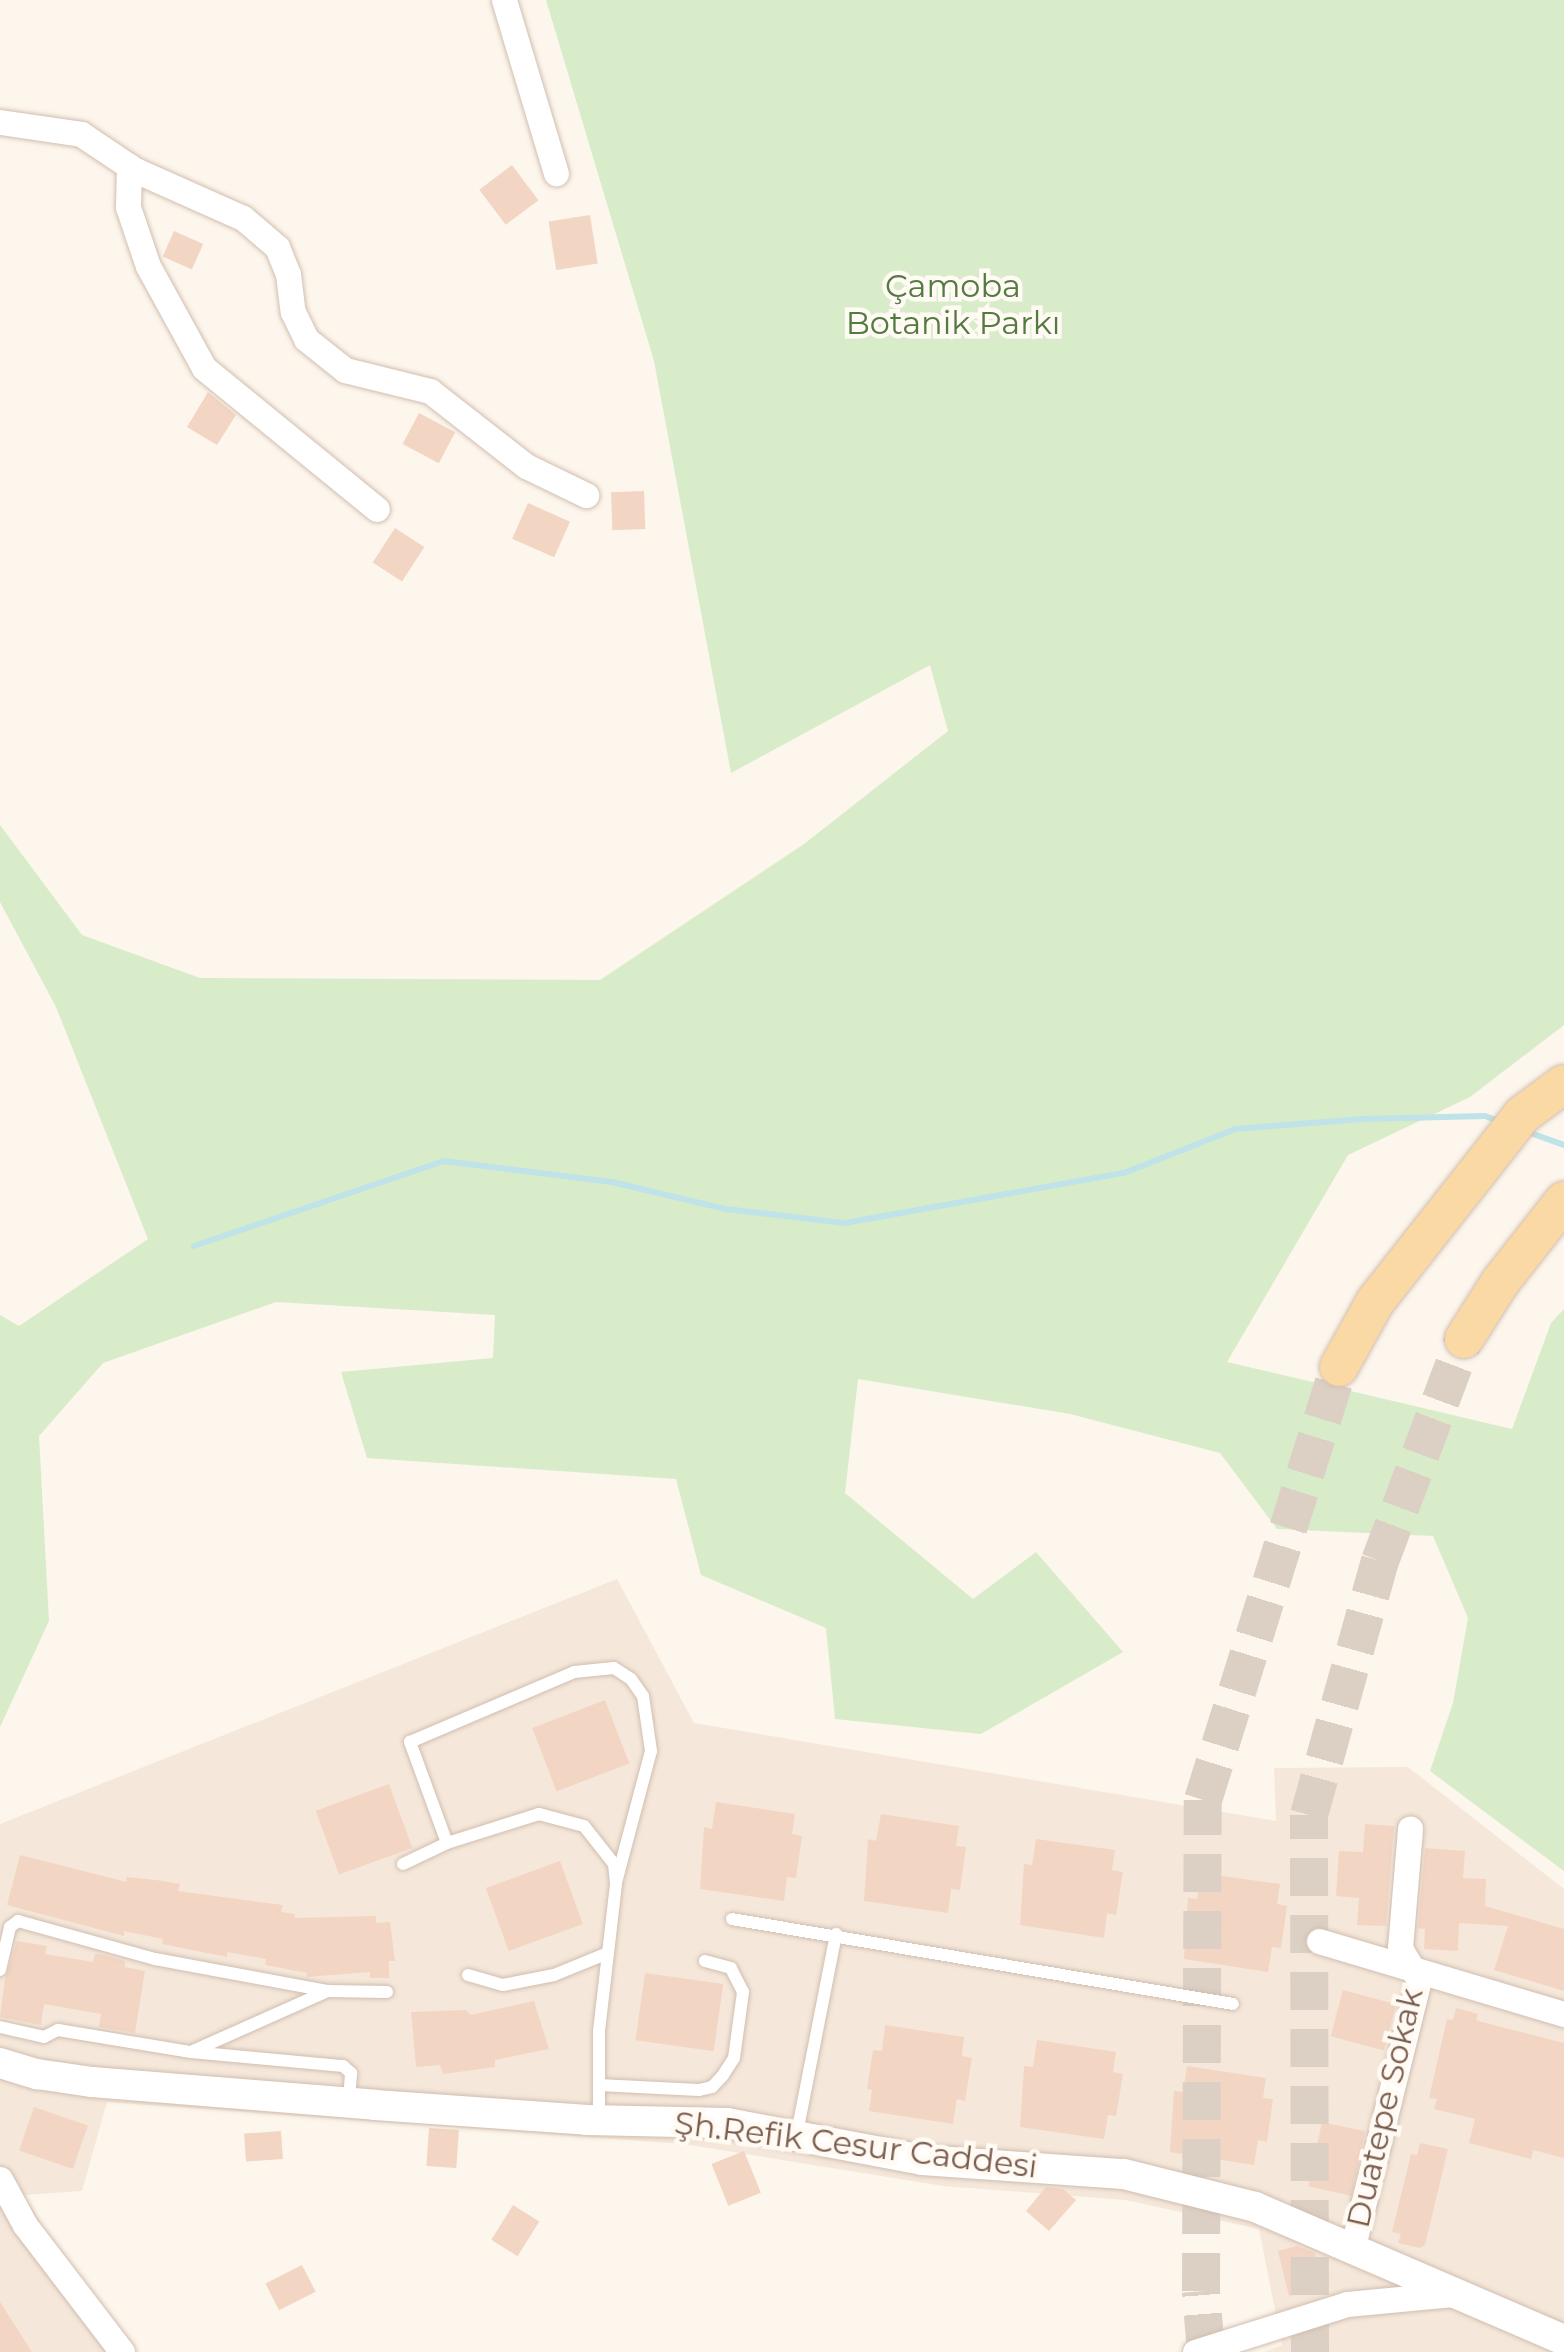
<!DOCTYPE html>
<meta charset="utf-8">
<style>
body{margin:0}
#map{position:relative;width:1564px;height:2352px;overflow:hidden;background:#fdf6ec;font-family:Montserrat,sans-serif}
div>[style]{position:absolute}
.residential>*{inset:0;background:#f5e8da}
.green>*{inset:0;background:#d8ecc9}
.stream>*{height:6px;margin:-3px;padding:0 3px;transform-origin:3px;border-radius:3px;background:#bfe3e8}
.building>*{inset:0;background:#f3d5c3;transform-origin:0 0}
.primary-tunnel>*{height:38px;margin-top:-19px;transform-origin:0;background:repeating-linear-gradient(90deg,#dcd0c4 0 38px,transparent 0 57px)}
.roads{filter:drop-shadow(0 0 2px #d1beb0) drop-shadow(0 0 2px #d1beb0)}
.service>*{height:12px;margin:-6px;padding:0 6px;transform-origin:6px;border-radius:6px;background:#fff}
.minor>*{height:25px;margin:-12.5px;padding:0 12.5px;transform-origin:12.5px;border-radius:12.5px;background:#fff}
.tertiary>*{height:30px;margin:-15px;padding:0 15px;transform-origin:15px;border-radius:15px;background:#fff}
.primary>*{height:38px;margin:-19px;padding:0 19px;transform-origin:19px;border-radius:19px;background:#fbd9a5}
span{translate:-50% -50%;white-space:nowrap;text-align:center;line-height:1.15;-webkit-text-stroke:9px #fffaf3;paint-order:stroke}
.park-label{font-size:32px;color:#537a41}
.street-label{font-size:32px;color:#7a5c4d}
</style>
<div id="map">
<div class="residential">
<div style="clip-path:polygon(617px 1579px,694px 1723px,1276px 1821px,1274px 1768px,1408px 1767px,1564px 1889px,1564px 2352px,1264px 2352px,1282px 2345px,1259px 2229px,1125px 2200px,943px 2186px,684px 2144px,107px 2102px,82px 2191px,24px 2195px,118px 2352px,0 2352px,0 1824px)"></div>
</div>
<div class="green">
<div style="clip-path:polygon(546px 0,1564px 0,1564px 1025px,1470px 1097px,1348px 1155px,1227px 1362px,1512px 1429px,1551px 1323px,1564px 1309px,1564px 1871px,1430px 1771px,1453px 1703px,1468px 1618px,1433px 1536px,1277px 1529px,1220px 1453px,1070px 1414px,858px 1379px,845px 1493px,973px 1599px,1036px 1552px,1123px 1652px,981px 1734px,835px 1719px,826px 1628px,701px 1575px,676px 1479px,367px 1458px,341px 1372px,493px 1358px,495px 1315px,276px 1302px,103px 1363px,39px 1436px,49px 1621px,0 1727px,0 1315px,19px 1326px,148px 1239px,56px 1007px,0 902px,0 825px,82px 935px,200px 978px,600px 980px,804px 844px,948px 731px,930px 665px,731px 773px,654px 361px)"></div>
</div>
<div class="stream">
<div style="left:1525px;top:1131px;width:41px;rotate:19.7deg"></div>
<div style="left:194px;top:1246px;width:263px;rotate:-18.8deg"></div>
<div style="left:443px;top:1161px;width:170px;rotate:7.1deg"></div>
<div style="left:612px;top:1182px;width:116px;rotate:13.4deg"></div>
<div style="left:725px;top:1209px;width:121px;rotate:6.7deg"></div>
<div style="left:845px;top:1223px;width:283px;rotate:-10.2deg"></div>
<div style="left:1124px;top:1173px;width:119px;rotate:-21.6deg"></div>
<div style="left:1235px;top:1129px;width:127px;rotate:-4.5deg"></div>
<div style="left:1362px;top:1119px;width:123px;rotate:-1.4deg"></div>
<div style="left:1485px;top:1116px;width:15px;rotate:20deg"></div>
</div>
<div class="building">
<div style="left:512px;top:165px;width:44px;height:41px;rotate:53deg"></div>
<div style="left:590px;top:215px;width:49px;height:42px;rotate:81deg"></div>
<div style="left:174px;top:231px;width:32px;height:28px;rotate:24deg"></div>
<div style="clip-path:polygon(208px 392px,236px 415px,217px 445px,187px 427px)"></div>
<div style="left:419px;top:413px;width:41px;height:35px;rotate:28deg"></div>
<div style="left:644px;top:491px;width:38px;height:33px;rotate:88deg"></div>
<div style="left:528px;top:503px;width:46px;height:39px;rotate:24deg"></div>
<div style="left:395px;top:528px;width:35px;height:41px;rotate:33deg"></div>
<div style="left:605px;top:1700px;width:68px;height:78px;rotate:69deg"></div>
<div style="left:389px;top:1784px;width:68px;height:78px;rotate:70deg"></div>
<div style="clip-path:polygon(716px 1802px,795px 1814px,792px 1834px,802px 1836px,796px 1878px,787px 1877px,784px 1901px,700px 1889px,704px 1827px,712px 1829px)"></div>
<div style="clip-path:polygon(881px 1814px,959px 1826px,956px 1846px,966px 1847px,960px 1890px,951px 1889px,948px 1913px,864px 1901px,868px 1839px,876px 1841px)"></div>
<div style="clip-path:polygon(1365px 1824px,1394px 1826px,1386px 1926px,1357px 1925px,1359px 1898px,1336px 1896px,1339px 1851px,1363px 1852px)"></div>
<div style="clip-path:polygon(1036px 1839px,1115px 1850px,1112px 1870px,1123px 1872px,1116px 1915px,1107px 1913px,1104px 1938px,1020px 1925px,1024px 1864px,1032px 1865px)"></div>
<div style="clip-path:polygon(1425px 1848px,1465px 1851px,1463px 1878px,1486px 1879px,1485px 1906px,1564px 1929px,1564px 1991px,1494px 1970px,1508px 1926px,1459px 1923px,1458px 1951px,1424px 1949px,1425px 1929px,1418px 1928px)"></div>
<div style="clip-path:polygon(20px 1855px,127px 1882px,126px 1877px,156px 1880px,180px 1884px,178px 1891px,283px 1905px,281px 1912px,295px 1914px,294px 1918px,376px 1916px,376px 1923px,390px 1922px,395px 1961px,389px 1961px,389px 1978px,370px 1978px,370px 1972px,307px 1977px,307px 1973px,265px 1965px,266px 1959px,227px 1952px,227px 1957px,162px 1944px,163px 1939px,124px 1931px,124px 1936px,7px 1905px)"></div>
<div style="left:560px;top:1861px;width:67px;height:79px;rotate:70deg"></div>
<div style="clip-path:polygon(1201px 1873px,1280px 1884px,1277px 1904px,1287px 1906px,1281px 1948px,1272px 1947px,1268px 1972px,1184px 1959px,1188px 1898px,1197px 1899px)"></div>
<div style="clip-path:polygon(17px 1941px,47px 1946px,45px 1954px,93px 1962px,95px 1954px,104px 1955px,125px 1961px,125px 1967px,145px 1971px,135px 2033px,99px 2027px,101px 2014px,44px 2004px,41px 2025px,0 2017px,5px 1979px)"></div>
<div style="left:645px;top:1973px;width:79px;height:68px;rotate:8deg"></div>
<div style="left:1343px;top:1990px;width:55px;height:48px;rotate:15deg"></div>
<div style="clip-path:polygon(534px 2001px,549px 2049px,495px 2060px,495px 2067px,443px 2074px,440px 2065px,416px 2067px,411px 2012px,466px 2010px,471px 2015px)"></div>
<div style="clip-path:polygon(1456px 2008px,1478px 2014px,1476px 2020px,1482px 2022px,1564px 2043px,1564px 2158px,1533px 2150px,1531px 2159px,1469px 2143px,1475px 2119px,1434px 2109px,1437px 2099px,1429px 2098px,1447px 2019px,1453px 2020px)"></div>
<div style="clip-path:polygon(885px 2025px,964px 2037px,962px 2056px,972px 2058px,965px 2101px,957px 2099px,953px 2124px,869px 2111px,872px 2090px,867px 2089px,873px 2050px,882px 2051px)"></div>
<div style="clip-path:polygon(1037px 2040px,1116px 2052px,1113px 2072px,1123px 2074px,1116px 2116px,1108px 2115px,1104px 2139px,1020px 2127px,1024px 2066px,1033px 2067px)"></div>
<div style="clip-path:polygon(1187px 2066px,1266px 2078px,1263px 2098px,1273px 2099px,1267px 2142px,1258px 2140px,1254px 2165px,1170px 2152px,1174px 2091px,1183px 2092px)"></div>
<div style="left:34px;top:2107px;width:57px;height:46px;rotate:19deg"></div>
<div style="left:1322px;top:2122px;width:44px;height:66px;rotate:12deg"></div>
<div style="left:429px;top:2128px;width:30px;height:38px;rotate:4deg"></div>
<div style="left:281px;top:2131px;width:28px;height:37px;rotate:86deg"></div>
<div style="clip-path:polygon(1420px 2143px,1448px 2149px,1425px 2245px,1420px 2248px,1398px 2243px,1401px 2234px,1392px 2232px,1411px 2154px,1417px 2155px)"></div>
<div style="left:744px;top:2151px;width:45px;height:35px;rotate:68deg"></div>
<div style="clip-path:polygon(1046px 2187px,1063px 2189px,1076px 2200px,1049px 2231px,1026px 2211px)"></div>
<div style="left:513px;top:2205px;width:31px;height:41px;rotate:32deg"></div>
<div style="clip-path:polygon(1297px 2246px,1315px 2253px,1324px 2287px,1289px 2296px,1278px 2251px)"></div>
<div style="left:302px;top:2265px;width:30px;height:41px;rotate:63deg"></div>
<div style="clip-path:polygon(0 2302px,32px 2352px,0 2352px)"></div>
</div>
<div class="primary-tunnel">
<div style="left:1206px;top:2352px;width:61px;rotate:-94.7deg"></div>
<div style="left:1201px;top:2291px;width:491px;rotate:-89.8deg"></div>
<div style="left:1203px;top:1800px;width:454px;rotate:-72.6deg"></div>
<div style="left:1310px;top:2352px;width:537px;rotate:-90.11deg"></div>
<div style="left:1309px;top:1815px;width:264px;rotate:-74.4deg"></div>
<div style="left:1380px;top:1561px;width:237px;rotate:-69.3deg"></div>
</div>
<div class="roads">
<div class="service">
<div style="left:403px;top:1864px;width:49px;rotate:-25.5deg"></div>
<div style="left:732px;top:1919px;width:508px;rotate:9.63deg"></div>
<div style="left:0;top:1970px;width:44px;rotate:-76.9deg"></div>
<div style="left:10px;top:1927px;width:10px;rotate:-37deg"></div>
<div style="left:18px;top:1921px;width:142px;rotate:15.5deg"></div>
<div style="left:155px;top:1959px;width:176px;rotate:10.5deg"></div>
<div style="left:468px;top:1975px;width:36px;rotate:16deg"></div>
<div style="left:503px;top:1985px;width:52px;rotate:-11.1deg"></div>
<div style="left:554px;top:1975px;width:58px;rotate:-22.2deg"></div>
<div style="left:0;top:2027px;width:45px;rotate:12.8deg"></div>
<div style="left:44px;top:2037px;width:16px;rotate:-27deg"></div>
<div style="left:58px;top:2030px;width:135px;rotate:9.4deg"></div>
<div style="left:191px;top:2052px;width:153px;rotate:5.3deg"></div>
<div style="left:343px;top:2066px;width:11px;rotate:41deg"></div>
<div style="left:351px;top:2073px;width:29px;rotate:94deg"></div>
<div style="left:193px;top:2051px;width:148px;rotate:-24deg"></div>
<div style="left:328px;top:1991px;width:59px;rotate:1deg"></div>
<div style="left:599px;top:2085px;width:100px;rotate:2.9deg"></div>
<div style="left:699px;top:2090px;width:13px;rotate:-13deg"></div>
<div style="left:712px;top:2087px;width:16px;rotate:-47deg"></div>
<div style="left:723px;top:2075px;width:20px;rotate:-57deg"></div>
<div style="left:734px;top:2058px;width:67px;rotate:-82.2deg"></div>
<div style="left:743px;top:1992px;width:27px;rotate:-117deg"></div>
<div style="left:731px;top:1968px;width:27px;rotate:-165deg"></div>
<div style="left:599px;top:2120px;width:89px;rotate:-90deg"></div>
<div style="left:599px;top:2031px;width:149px;rotate:-83.4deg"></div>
<div style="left:616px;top:1883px;width:19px;rotate:-96deg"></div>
<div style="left:614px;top:1864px;width:48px;rotate:-128.3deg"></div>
<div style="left:584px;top:1826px;width:47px;rotate:-165.1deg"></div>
<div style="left:539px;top:1814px;width:96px;rotate:162.5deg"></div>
<div style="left:447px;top:1843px;width:108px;rotate:-110.1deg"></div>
<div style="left:410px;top:1742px;width:178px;rotate:-23.1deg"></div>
<div style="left:574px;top:1672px;width:40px;rotate:-5.7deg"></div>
<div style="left:614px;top:1668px;width:20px;rotate:33deg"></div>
<div style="left:631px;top:1679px;width:21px;rotate:55deg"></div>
<div style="left:643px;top:1696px;width:56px;rotate:81.7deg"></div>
<div style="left:651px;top:1751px;width:137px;rotate:104.9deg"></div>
<div style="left:797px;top:2133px;width:203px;rotate:-78.9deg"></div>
</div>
<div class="minor">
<div style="left:504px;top:0;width:181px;rotate:73.3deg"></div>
<div style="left:0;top:122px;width:82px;rotate:8.4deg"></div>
<div style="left:81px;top:134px;width:65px;rotate:33.7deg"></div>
<div style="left:135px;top:170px;width:118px;rotate:24deg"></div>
<div style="left:243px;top:218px;width:45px;rotate:40.5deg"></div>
<div style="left:277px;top:247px;width:29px;rotate:68deg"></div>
<div style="left:288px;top:274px;width:38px;rotate:83deg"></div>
<div style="left:293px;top:312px;width:30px;rotate:64deg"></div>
<div style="left:306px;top:339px;width:50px;rotate:38.5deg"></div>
<div style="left:345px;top:370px;width:88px;rotate:13.9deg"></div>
<div style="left:430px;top:391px;width:122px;rotate:38deg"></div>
<div style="left:526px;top:466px;width:67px;rotate:25.8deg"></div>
<div style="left:129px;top:166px;width:41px;rotate:91.4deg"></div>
<div style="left:128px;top:207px;width:62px;rotate:71.3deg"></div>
<div style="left:148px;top:266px;width:116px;rotate:61.2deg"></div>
<div style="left:204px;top:368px;width:223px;rotate:39.2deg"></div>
<div style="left:1319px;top:1941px;width:256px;rotate:16.6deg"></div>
<div style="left:0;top:2179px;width:52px;rotate:61.5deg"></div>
<div style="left:25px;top:2225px;width:160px;rotate:52.6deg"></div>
<div style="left:1352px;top:2250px;width:278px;rotate:-76.1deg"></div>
<div style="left:1419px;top:1980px;width:37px;rotate:-121deg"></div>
<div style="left:1400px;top:1948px;width:120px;rotate:-85.2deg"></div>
<div style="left:1195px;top:2352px;width:159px;rotate:-17.5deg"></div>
<div style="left:1347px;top:2304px;width:106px;rotate:-5.4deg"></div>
</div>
<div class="tertiary">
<div style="left:0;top:2063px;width:39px;rotate:17deg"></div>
<div style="left:37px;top:2074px;width:56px;rotate:8.3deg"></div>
<div style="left:92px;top:2082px;width:284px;rotate:4.6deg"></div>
<div style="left:375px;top:2105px;width:213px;rotate:4deg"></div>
<div style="left:587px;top:2120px;width:140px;rotate:1.2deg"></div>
<div style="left:727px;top:2123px;width:198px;rotate:10.7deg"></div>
<div style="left:922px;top:2160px;width:202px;rotate:4deg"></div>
<div style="left:1124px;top:2174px;width:135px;rotate:14.1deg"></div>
<div style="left:1255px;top:2207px;width:336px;rotate:23.3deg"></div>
</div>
<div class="primary">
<div style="left:1464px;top:1339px;width:69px;rotate:-57.5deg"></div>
<div style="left:1501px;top:1281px;width:102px;rotate:-51.8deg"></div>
<div style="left:1339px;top:1367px;width:74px;rotate:-61deg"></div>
<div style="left:1375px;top:1302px;width:238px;rotate:-51.8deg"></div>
<div style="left:1522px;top:1115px;width:52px;rotate:-36.4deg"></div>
</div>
</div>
<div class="park-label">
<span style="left:953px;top:305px">Çamoba<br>Botanik Parkı</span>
</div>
<div class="street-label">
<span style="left:1385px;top:2108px;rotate:-77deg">Duatepe Sokak</span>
<span style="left:856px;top:2145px;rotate:7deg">Şh.Refik Cesur Caddesi</span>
</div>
</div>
